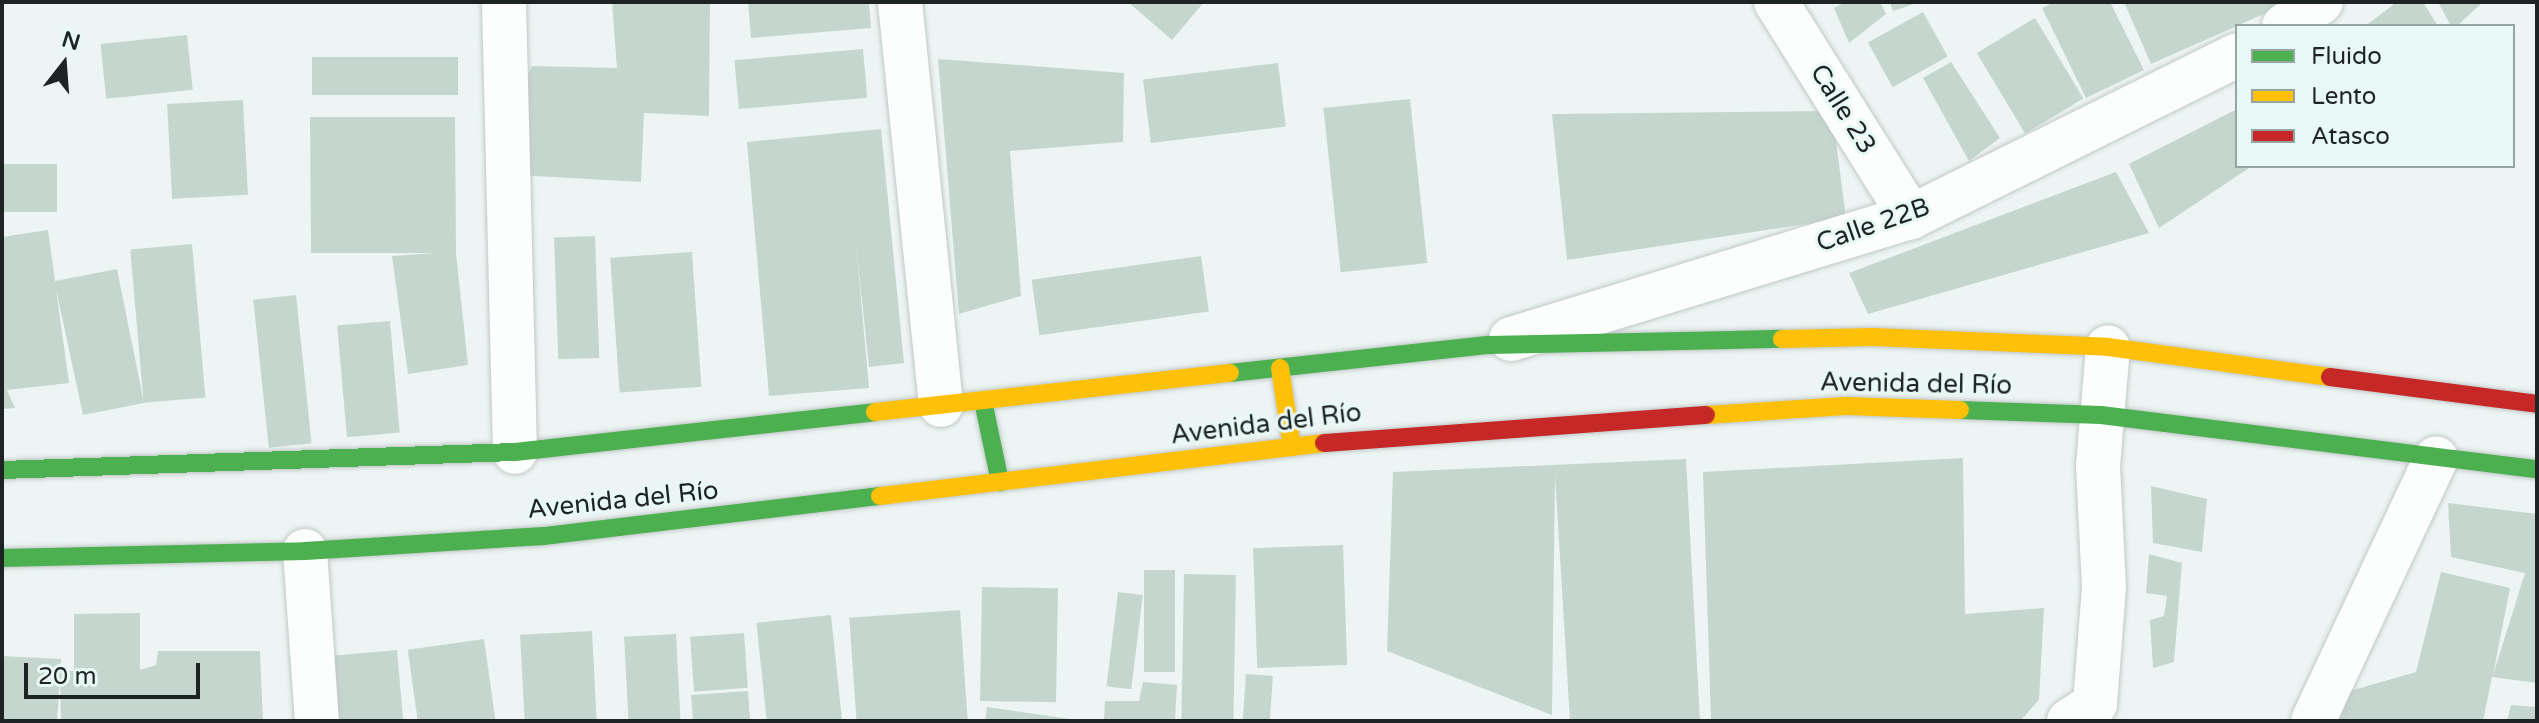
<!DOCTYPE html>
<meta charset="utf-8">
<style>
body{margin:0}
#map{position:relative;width:2539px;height:723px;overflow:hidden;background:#ecf5f3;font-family:"Varela Round",sans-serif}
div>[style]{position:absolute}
.building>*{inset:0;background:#c5d6ce;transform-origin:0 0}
.roads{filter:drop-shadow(0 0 2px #c1c8c7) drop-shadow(0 0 2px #c1c8c7)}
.street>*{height:44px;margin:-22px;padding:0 22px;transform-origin:22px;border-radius:22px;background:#fcfefd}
.fast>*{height:18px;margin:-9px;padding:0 9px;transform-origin:9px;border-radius:9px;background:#4caf50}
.slow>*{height:18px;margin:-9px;padding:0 9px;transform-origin:9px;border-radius:9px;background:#ffc107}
.jam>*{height:18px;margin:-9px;padding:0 9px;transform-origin:9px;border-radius:9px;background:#c62828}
span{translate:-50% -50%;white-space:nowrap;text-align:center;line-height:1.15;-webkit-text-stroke:6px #e8f9f5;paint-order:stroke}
.street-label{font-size:26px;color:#1e2423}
.frame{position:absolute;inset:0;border:4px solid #1e2423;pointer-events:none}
.legend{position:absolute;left:2235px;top:24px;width:280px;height:144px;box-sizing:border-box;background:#e8f9f5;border:2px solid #97a4a1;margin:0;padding:10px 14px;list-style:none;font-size:24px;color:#1e2423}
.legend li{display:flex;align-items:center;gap:16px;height:40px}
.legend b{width:40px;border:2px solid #97a4a1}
.north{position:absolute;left:24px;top:24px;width:80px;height:80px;-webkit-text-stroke:6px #e8f9f5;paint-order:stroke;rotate:17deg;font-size:22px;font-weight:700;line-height:32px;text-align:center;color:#1e2423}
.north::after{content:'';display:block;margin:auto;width:28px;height:36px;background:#1e2423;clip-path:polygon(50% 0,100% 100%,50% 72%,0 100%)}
.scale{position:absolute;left:24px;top:663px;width:176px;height:36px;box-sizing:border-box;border:4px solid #1e2423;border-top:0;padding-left:10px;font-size:24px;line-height:28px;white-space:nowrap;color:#1e2423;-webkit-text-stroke:6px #e8f9f5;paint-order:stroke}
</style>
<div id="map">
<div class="building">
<div style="clip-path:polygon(612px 2px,710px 2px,709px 116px,644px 113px,641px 182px,518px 175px,510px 112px,532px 66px,617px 68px)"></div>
<div style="clip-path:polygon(748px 2px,869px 2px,871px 28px,751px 38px)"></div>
<div style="clip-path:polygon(1128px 2px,1204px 2px,1172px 40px)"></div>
<div style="clip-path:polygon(1846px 2px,1880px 2px,1886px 14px,1849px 43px,1834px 8px)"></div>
<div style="clip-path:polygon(1890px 2px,1917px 2px,1917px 3px,1893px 11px)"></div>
<div style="clip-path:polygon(2055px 2px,2110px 2px,2144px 70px,2086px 98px,2042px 8px)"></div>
<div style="clip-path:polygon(2124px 2px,2291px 2px,2151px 64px)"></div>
<div style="clip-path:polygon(2397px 2px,2423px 2px,2438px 26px,2365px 26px)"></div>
<div style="clip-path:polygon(2438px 2px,2483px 2px,2457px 26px,2451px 26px)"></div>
<div style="left:1923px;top:12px;width:51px;height:63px;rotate:61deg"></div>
<div style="left:2035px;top:18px;width:94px;height:68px;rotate:59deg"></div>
<div style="left:187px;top:35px;width:55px;height:87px;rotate:84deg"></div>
<div style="left:863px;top:49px;width:49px;height:129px;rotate:85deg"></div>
<div style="left:312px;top:57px;width:146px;height:38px"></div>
<div style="clip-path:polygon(938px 59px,1124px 73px,1123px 142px,1010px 151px,1021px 296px,959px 314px)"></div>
<div style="clip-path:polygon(1951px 62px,2000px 138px,1969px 161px,1923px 78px)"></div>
<div style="left:1278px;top:63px;width:64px;height:136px;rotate:83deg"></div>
<div style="left:1410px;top:99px;width:165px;height:87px;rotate:84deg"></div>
<div style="left:243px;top:100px;width:95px;height:76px;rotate:87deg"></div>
<div style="clip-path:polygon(2237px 109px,2237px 166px,2252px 166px,2159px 228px,2129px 164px)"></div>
<div style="clip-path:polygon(1832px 111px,1846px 218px,1567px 260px,1552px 114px)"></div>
<div style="clip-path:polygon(310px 117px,455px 117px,456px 253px,468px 365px,408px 374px,392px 256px,436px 253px,311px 253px)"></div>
<div style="clip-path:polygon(881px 129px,904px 363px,869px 367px,856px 244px,869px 388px,769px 396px,747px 142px)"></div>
<div style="left:57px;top:164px;width:48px;height:55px;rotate:90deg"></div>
<div style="clip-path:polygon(2116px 172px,2149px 233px,1868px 314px,1849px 273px)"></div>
<div style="clip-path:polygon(48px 230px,55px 281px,117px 269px,144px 403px,83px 415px,56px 289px,69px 383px,7px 390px,15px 408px,2px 409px,2px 237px)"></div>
<div style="left:595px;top:236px;width:122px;height:41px;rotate:88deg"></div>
<div style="left:192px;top:244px;width:154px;height:62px;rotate:85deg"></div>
<div style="left:692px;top:252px;width:135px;height:82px;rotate:86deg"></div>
<div style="left:1201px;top:256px;width:56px;height:171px;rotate:82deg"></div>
<div style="left:296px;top:295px;width:149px;height:43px;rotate:84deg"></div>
<div style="left:390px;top:321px;width:112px;height:53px;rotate:85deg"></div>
<div style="clip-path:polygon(1963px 458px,1965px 614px,2044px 608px,2039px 700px,2020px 721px,1711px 721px,1703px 472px)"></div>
<div style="clip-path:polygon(1686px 459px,1700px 721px,1570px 721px,1555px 475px,1552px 715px,1387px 651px,1393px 472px)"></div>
<div style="clip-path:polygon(2151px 486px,2207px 499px,2202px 552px,2153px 543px)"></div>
<div style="clip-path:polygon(2448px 503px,2537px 514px,2537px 683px,2492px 677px,2483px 721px,2339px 721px,2350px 691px,2416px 672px,2441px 572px,2510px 588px,2493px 675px,2525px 573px,2451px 557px)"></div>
<div style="left:1343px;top:545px;width:120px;height:90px;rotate:88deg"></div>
<div style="clip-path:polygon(2149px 554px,2182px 563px,2174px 662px,2153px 668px,2150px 620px,2164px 616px,2167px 596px,2146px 593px)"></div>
<div style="left:1144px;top:570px;width:31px;height:102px"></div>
<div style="left:1184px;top:574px;width:52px;height:147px;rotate:1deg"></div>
<div style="left:982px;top:587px;width:76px;height:114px;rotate:1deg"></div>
<div style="left:1118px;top:592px;width:25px;height:95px;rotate:7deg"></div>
<div style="left:960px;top:610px;width:111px;height:111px;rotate:86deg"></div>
<div style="clip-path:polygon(140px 613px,140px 670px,156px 665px,158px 651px,260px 651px,263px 721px,61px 721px,60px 676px,57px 721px,2px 721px,2px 656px,61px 659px,60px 671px,74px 671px,74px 614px)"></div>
<div style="left:831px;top:615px;width:107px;height:75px;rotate:84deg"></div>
<div style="left:592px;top:631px;width:90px;height:72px;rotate:87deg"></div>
<div style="left:744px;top:633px;width:55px;height:54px;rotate:86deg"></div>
<div style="left:676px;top:634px;width:87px;height:52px;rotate:87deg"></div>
<div style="left:484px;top:639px;width:83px;height:77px;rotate:82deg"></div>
<div style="left:397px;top:650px;width:71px;height:71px;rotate:85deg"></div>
<div style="left:1246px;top:674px;width:27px;height:47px;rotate:4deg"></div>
<div style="clip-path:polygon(1143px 682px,1177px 685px,1175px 721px,1104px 721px,1105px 701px,1139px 701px)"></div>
<div style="left:748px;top:691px;width:30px;height:57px;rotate:86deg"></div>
<div style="clip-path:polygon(2511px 705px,2537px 707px,2537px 721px,2507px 721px)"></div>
<div style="clip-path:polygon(987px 707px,1070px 719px,1070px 721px,985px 721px)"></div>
</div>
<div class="roads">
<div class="street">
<div style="left:504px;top:2px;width:450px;rotate:88.6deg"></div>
<div style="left:900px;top:2px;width:405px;rotate:84.2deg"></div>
<div style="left:1776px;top:2px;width:254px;rotate:57.9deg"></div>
<div style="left:2284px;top:26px;width:44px;rotate:-33deg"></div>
<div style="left:1511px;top:339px;width:418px;rotate:-17deg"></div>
<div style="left:1911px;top:217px;width:364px;rotate:-26.4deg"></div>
<div style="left:305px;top:551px;width:170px;rotate:86deg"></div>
<div style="left:2069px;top:721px;width:31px;rotate:-33deg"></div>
<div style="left:2095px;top:704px;width:116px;rotate:-85.6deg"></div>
<div style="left:2104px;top:588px;width:122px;rotate:-92.8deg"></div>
<div style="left:2098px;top:466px;width:119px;rotate:-85.2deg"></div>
<div style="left:2313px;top:721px;width:290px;rotate:-64.9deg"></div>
</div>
<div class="fast">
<div style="left:1230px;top:373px;width:261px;rotate:-6.2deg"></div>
<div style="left:1489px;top:345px;width:293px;rotate:-1.2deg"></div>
<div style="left:983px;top:401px;width:83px;rotate:78.1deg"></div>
<div style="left:1960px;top:410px;width:141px;rotate:2deg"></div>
<div style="left:2101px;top:415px;width:439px;rotate:7.1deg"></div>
<div style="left:2px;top:470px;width:513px;rotate:-2.01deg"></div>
<div style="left:515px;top:452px;width:362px;rotate:-6.3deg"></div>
<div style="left:2px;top:558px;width:303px;rotate:-1.3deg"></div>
<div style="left:305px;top:551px;width:239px;rotate:-3.6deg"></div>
<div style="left:544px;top:536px;width:338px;rotate:-6.8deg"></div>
</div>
<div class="slow">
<div style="left:1782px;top:339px;width:91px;rotate:-1.3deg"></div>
<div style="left:1873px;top:337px;width:235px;rotate:2.4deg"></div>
<div style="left:2108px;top:347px;width:224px;rotate:7.7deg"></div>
<div style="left:1280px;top:368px;width:80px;rotate:81.4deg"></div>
<div style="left:875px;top:412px;width:357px;rotate:-6.3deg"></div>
<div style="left:1706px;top:415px;width:140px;rotate:-3.7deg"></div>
<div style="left:1846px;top:406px;width:114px;rotate:2deg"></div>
<div style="left:880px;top:496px;width:447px;rotate:-6.8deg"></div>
</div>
<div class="jam">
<div style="left:2330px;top:377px;width:209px;rotate:7.4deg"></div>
<div style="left:1324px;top:443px;width:383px;rotate:-4.2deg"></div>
</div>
</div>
<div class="street-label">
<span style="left:1843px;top:109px;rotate:58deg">Calle 23</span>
<span style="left:1873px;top:225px;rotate:-19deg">Calle 22B</span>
<span style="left:1916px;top:384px;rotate:1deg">Avenida del Río</span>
<span style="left:1266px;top:424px;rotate:-7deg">Avenida del Río</span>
<span style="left:623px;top:500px;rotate:-6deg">Avenida del Río</span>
</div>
<div class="frame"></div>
<ul class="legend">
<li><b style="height:10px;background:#4caf50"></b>Fluido</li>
<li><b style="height:10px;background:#ffc107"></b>Lento</li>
<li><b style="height:10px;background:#c62828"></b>Atasco</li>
</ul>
<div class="north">N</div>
<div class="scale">20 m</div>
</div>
